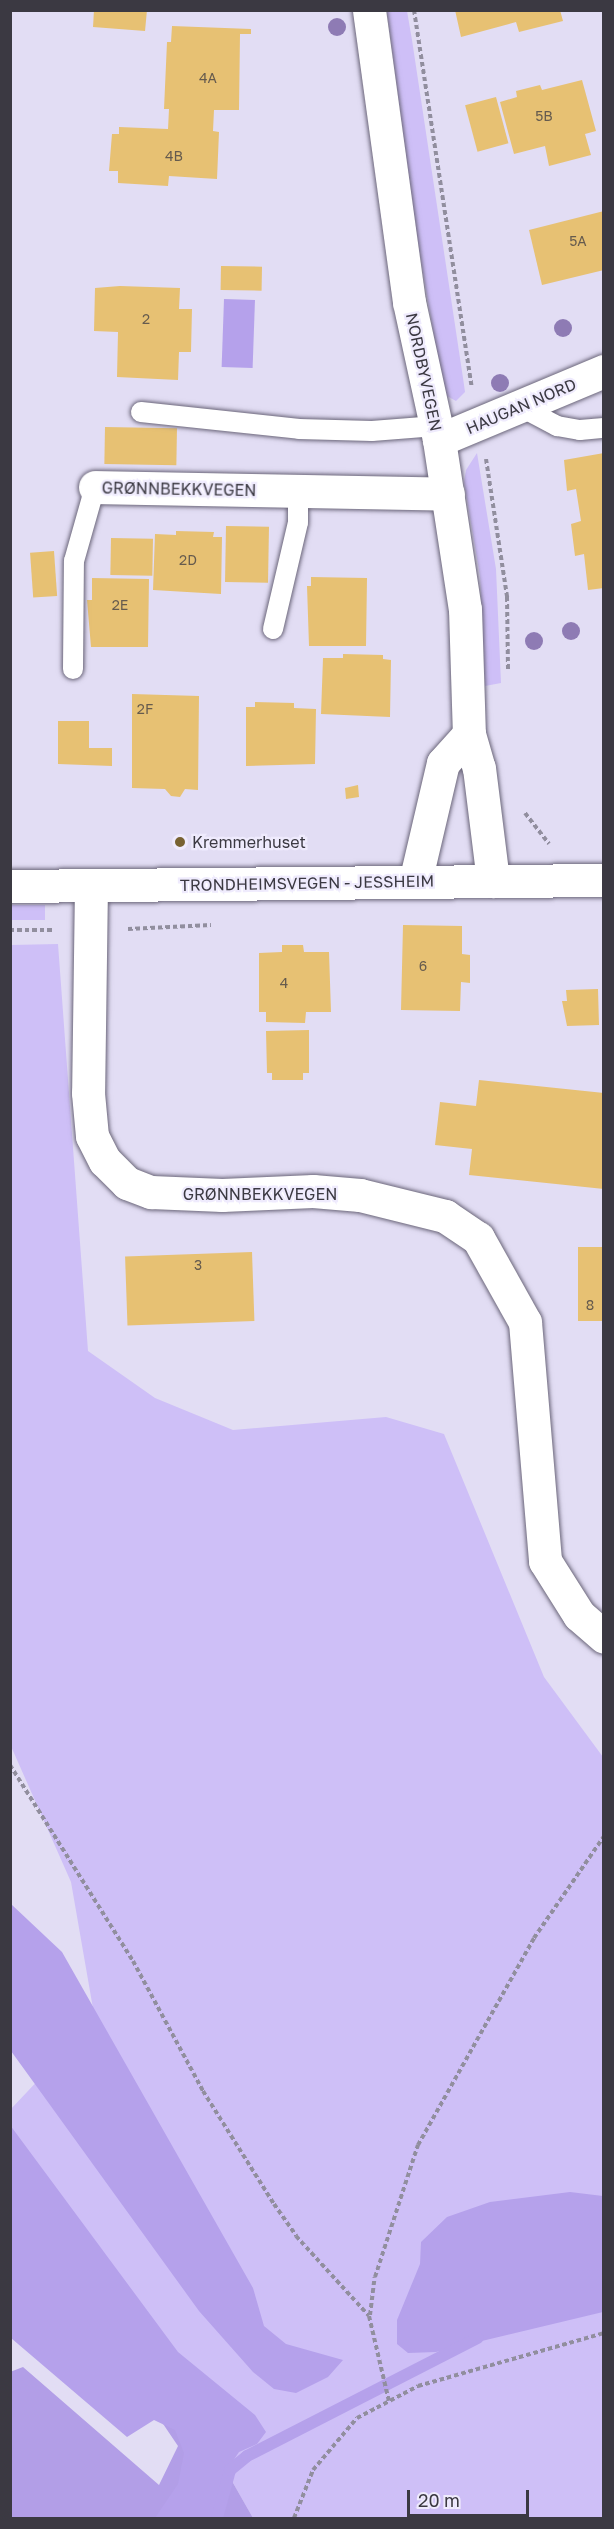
<!DOCTYPE html>
<meta charset="utf-8">
<style>
body{margin:0}
#map{position:relative;width:614px;height:2529px;overflow:hidden;background:#e2ddf4;font-family:"Golos Text",sans-serif}
div>[style]{position:absolute}
.green>*{inset:0;background:#cebff7;transform-origin:0 0}
.forest>*{inset:0;background:#b29ee7}
.water>*{inset:0;background:#b5a1eb;transform-origin:0 0}
.stream>*{height:12px;margin:-6px;padding:0 6px;transform-origin:6px;border-radius:6px;background:#b5a1eb}
.building>*{inset:0;background:#e7c173;transform-origin:0 0}
.path>*{height:4px;margin-top:-2px;transform-origin:0;background:repeating-linear-gradient(90deg,#918e9e 0 4.5px,transparent 0 7.5px)}
.roads{filter:drop-shadow(0 0 2px #6b667a) drop-shadow(0 0 2px #6b667a)}
.lane>*{height:20px;margin:-10px;padding:0 10px;transform-origin:10px;border-radius:10px;background:#fff}
.street>*{height:33px;margin:-16.5px;padding:0 16.5px;transform-origin:16.5px;border-radius:16.5px;background:#fff}
.secondary>*{height:33px;margin:-16.5px;padding:0 16.5px;transform-origin:16.5px;border-radius:16.5px;background:#fff}
.trees>*{width:18px;height:18px;margin:-9px;border-radius:50%;background:#8e7bb4}
.dots>*{width:16px;height:16px;translate:-50% -50%;box-sizing:border-box;border:3px solid #efebfd;border-radius:50%}
span{translate:-50% -50%;white-space:nowrap;text-align:center;line-height:1.15;-webkit-text-stroke:4.5px #efebfd;paint-order:stroke}
.number-label{font-size:14px;color:#665b4e}
.number-label span{-webkit-text-stroke-width:0}
.street-label{font-size:16px;color:#3b3942}
.poi-label{font-size:16px;color:#3b3942}
.left{translate:0 -50%;text-align:left}
.frame{position:absolute;inset:0;border:12px solid #3b3942;pointer-events:none}
.scale{position:absolute;left:407px;top:2490px;width:122px;height:27px;box-sizing:border-box;border:3px solid #3b3942;border-top:0;padding-left:8px;font-size:18px;line-height:21px;white-space:nowrap;color:#3b3942;-webkit-text-stroke:4px #efebfd;paint-order:stroke}
</style>
<div id="map">
<div class="green">
<div style="clip-path:polygon(387px 11px,407px 11px,412px 40px,463px 378px,465px 392px,456px 401px,447px 396px,443px 388px,415px 226px)"></div>
<div style="clip-path:polygon(477px 453px,496px 569px,501px 683px,485px 686px,480px 576px,464px 482px,466px 470px)"></div>
<div style="left:11px;top:905px;width:34px;height:15px"></div>
<div style="clip-path:polygon(58px 944px,88px 1351px,155px 1398px,233px 1430px,386px 1417px,444px 1434px,544px 1677px,603px 1757px,603px 2518px,253px 2518px,216px 2453px,11px 2304px,10px 2110px,95px 2020px,71px 1882px,10px 1744px,11px 945px)"></div>
</div>
<div class="forest">
<div style="clip-path:polygon(23px 2367px,159px 2485px,178px 2446px,155px 2412px,216px 2453px,253px 2518px,11px 2518px,10px 2372px)"></div>
</div>
<div class="water">
<div style="left:224px;top:299px;width:31px;height:68px;rotate:2deg"></div>
<div style="clip-path:polygon(11px 1904px,62px 1952px,253px 2288px,264px 2326px,286px 2344px,343px 2360px,328px 2377px,296px 2393px,274px 2389px,253px 2372px,199px 2311px,11px 2051px)"></div>
<div style="clip-path:polygon(10px 2125px,178px 2352px,255px 2415px,266px 2432px,257px 2444px,239px 2452px,225px 2473px,222px 2518px,155px 2518px,178px 2484px,184px 2453px,175px 2430px,154px 2420px,127px 2437px,11px 2338px)"></div>
<div style="clip-path:polygon(570px 2192px,603px 2196px,603px 2312px,436px 2352px,408px 2353px,397px 2344px,397px 2320px,420px 2264px,421px 2242px,447px 2217px,490px 2202px)"></div>
</div>
<div class="stream">
<div style="left:217px;top:2518px;width:50px;rotate:-74.8deg"></div>
<div style="left:230px;top:2470px;width:22px;rotate:-39deg"></div>
<div style="left:247px;top:2456px;width:259px;rotate:-27.1deg"></div>
</div>
<div class="building">
<div style="clip-path:polygon(94px 10px,147px 10px,145px 31px,93px 27px)"></div>
<div style="clip-path:polygon(455px 10px,560px 10px,563px 21px,519px 32px,516px 22px,461px 37px)"></div>
<div style="clip-path:polygon(172px 26px,251px 29px,251px 34px,240px 34px,239px 110px,214px 110px,213px 131px,219px 132px,217px 179px,169px 176px,168px 186px,118px 183px,118px 171px,109px 171px,112px 134px,119px 134px,119px 127px,168px 129px,169px 109px,164px 109px,167px 42px,171px 42px)"></div>
<div style="clip-path:polygon(582px 80px,596px 131px,585px 134px,591px 155px,549px 166px,545px 146px,514px 154px,500px 102px,517px 97px,516px 91px,540px 85px,542px 90px)"></div>
<div style="left:496px;top:97px;width:48px;height:32px;rotate:75deg"></div>
<div style="clip-path:polygon(604px 211px,604px 270px,542px 285px,529px 230px)"></div>
<div style="left:221px;top:266px;width:41px;height:24px;rotate:1deg"></div>
<div style="clip-path:polygon(120px 286px,180px 288px,179px 309px,192px 309px,191px 352px,179px 352px,178px 380px,117px 377px,118px 332px,94px 331px,95px 288px)"></div>
<div style="left:105px;top:427px;width:72px;height:37px;rotate:1deg"></div>
<div style="clip-path:polygon(604px 453px,604px 588px,588px 590px,584px 554px,575px 556px,571px 524px,581px 521px,576px 489px,567px 491px,564px 460px)"></div>
<div style="left:226px;top:526px;width:43px;height:56px;rotate:1deg"></div>
<div style="clip-path:polygon(176px 531px,214px 532px,213px 537px,222px 537px,221px 594px,153px 590px,155px 534px,176px 535px)"></div>
<div style="left:111px;top:538px;width:42px;height:37px;rotate:1deg"></div>
<div style="left:54px;top:551px;width:45px;height:24px;rotate:86deg"></div>
<div style="clip-path:polygon(311px 577px,367px 578px,366px 646px,309px 646px,307px 586px,311px 586px)"></div>
<div style="clip-path:polygon(92px 578px,149px 579px,148px 647px,91px 647px,87px 600px,92px 600px)"></div>
<div style="clip-path:polygon(343px 654px,383px 655px,383px 659px,391px 660px,390px 717px,321px 714px,323px 658px,343px 658px)"></div>
<div style="clip-path:polygon(132px 694px,199px 696px,198px 790px,185px 789px,180px 797px,171px 796px,165px 789px,132px 788px)"></div>
<div style="clip-path:polygon(255px 702px,294px 703px,294px 708px,316px 709px,315px 764px,246px 766px,246px 707px,255px 707px)"></div>
<div style="clip-path:polygon(58px 721px,89px 721px,89px 748px,112px 748px,112px 766px,58px 764px)"></div>
<div style="clip-path:polygon(358px 785px,359px 797px,346px 799px,345px 788px)"></div>
<div style="clip-path:polygon(403px 925px,462px 926px,462px 954px,470px 955px,470px 983px,461px 982px,460px 1011px,401px 1010px)"></div>
<div style="clip-path:polygon(282px 945px,303px 945px,304px 952px,329px 952px,331px 1012px,306px 1012px,305px 1023px,266px 1022px,266px 1012px,259px 1012px,259px 953px,282px 952px)"></div>
<div style="clip-path:polygon(598px 989px,599px 1025px,567px 1026px,562px 1001px,567px 1001px,566px 990px)"></div>
<div style="clip-path:polygon(309px 1030px,309px 1073px,303px 1073px,303px 1080px,272px 1080px,272px 1073px,267px 1073px,266px 1031px)"></div>
<div style="clip-path:polygon(479px 1080px,604px 1093px,604px 1189px,469px 1175px,472px 1149px,435px 1145px,440px 1102px,476px 1106px)"></div>
<div style="left:604px;top:1247px;width:74px;height:26px;rotate:90deg"></div>
<div style="left:252px;top:1252px;width:69px;height:127px;rotate:88deg"></div>
</div>
<div class="path">
<div style="left:414px;top:10px;width:381px;rotate:81.3deg"></div>
<div style="left:486px;top:459px;width:140px;rotate:81.3deg"></div>
<div style="left:507px;top:597px;width:72px;rotate:89.2deg"></div>
<div style="left:525px;top:813px;width:39px;rotate:52deg"></div>
<div style="left:128px;top:929px;width:83px;rotate:-2.8deg"></div>
<div style="left:10px;top:930px;width:42px"></div>
<div style="left:10px;top:1765px;width:231px;rotate:57.9deg"></div>
<div style="left:133px;top:1961px;width:148px;rotate:61.7deg"></div>
<div style="left:203px;top:2091px;width:133px;rotate:57.9deg"></div>
<div style="left:274px;top:2204px;width:39px;rotate:55deg"></div>
<div style="left:296px;top:2236px;width:108px;rotate:47.6deg"></div>
<div style="left:369px;top:2316px;width:87px;rotate:76.8deg"></div>
<div style="left:370px;top:2315px;width:38px;rotate:-83deg"></div>
<div style="left:375px;top:2277px;width:139px;rotate:-72deg"></div>
<div style="left:418px;top:2145px;width:237px;rotate:-60.7deg"></div>
<div style="left:534px;top:1938px;width:124px;rotate:-55.5deg"></div>
<div style="left:294px;top:2518px;width:52px;rotate:-68.4deg"></div>
<div style="left:313px;top:2470px;width:68px;rotate:-49.8deg"></div>
<div style="left:357px;top:2418px;width:69px;rotate:-27.7deg"></div>
<div style="left:418px;top:2386px;width:193px;rotate:-15.9deg"></div>
</div>
<div class="roads">
<div class="lane">
<div style="left:521px;top:407px;width:41px;rotate:27.8deg"></div>
<div style="left:557px;top:426px;width:23px;rotate:10deg"></div>
<div style="left:580px;top:430px;width:24px;rotate:-5deg"></div>
<div style="left:141px;top:412px;width:159px;rotate:6.1deg"></div>
<div style="left:299px;top:429px;width:73px;rotate:1.6deg"></div>
<div style="left:372px;top:431px;width:64px;rotate:-4.5deg"></div>
<div style="left:273px;top:629px;width:110px;rotate:-76.8deg"></div>
<div style="left:298px;top:522px;width:31px;rotate:-90deg"></div>
<div style="left:73px;top:669px;width:108px;rotate:-89.5deg"></div>
<div style="left:74px;top:561px;width:77px;rotate:-74.2deg"></div>
</div>
<div class="street">
<div style="left:369px;top:10px;width:295px;rotate:82.2deg"></div>
<div style="left:409px;top:302px;width:141px;rotate:77.7deg"></div>
<div style="left:439px;top:440px;width:171px;rotate:81.3deg"></div>
<div style="left:465px;top:609px;width:125px;rotate:88.2deg"></div>
<div style="left:469px;top:734px;width:35px;rotate:74deg"></div>
<div style="left:479px;top:768px;width:114px;rotate:82.9deg"></div>
<div style="left:439px;top:440px;width:179px;rotate:-22.7deg"></div>
<div style="left:95px;top:487px;width:353px;rotate:1.1deg"></div>
<div style="left:415px;top:882px;width:122px;rotate:-76.8deg"></div>
<div style="left:443px;top:763px;width:39px;rotate:-48deg"></div>
<div style="left:91px;top:885px;width:208px;rotate:90.8deg"></div>
<div style="left:88px;top:1093px;width:43px;rotate:84.7deg"></div>
<div style="left:92px;top:1136px;width:28px;rotate:63deg"></div>
<div style="left:105px;top:1161px;width:31px;rotate:45deg"></div>
<div style="left:127px;top:1183px;width:26px;rotate:21deg"></div>
<div style="left:151px;top:1192px;width:71px;rotate:2.4deg"></div>
<div style="left:222px;top:1195px;width:91px;rotate:-2.5deg"></div>
<div style="left:313px;top:1191px;width:47px;rotate:4.9deg"></div>
<div style="left:360px;top:1195px;width:88px;rotate:13.9deg"></div>
<div style="left:445px;top:1216px;width:40px;rotate:34deg"></div>
<div style="left:478px;top:1238px;width:96px;rotate:60.8deg"></div>
<div style="left:525px;top:1322px;width:240px;rotate:85.2deg"></div>
<div style="left:545px;top:1561px;width:64px;rotate:57.8deg"></div>
<div style="left:579px;top:1615px;width:33px;rotate:41deg"></div>
</div>
<div class="secondary">
<div style="left:10px;top:886px;width:594px;rotate:-0.58deg"></div>
</div>
</div>
<div class="trees">
<div style="left:337px;top:27px"></div>
<div style="left:563px;top:328px"></div>
<div style="left:500px;top:383px"></div>
<div style="left:571px;top:631px"></div>
<div style="left:534px;top:641px"></div>
</div>
<div class="dots">
<div style="left:180px;top:842px;background:#786232"></div>
</div>
<div class="number-label">
<span style="left:208px;top:78px">4A</span>
<span style="left:544px;top:116px">5B</span>
<span style="left:174px;top:156px">4B</span>
<span style="left:578px;top:241px">5A</span>
<span style="left:146px;top:319px">2</span>
<span style="left:188px;top:560px">2D</span>
<span style="left:120px;top:605px">2E</span>
<span style="left:145px;top:709px">2F</span>
<span style="left:423px;top:966px">6</span>
<span style="left:284px;top:983px">4</span>
<span style="left:198px;top:1265px">3</span>
<span style="left:590px;top:1305px">8</span>
</div>
<div class="street-label">
<span style="left:424px;top:372px;rotate:78deg">NORDBYVEGEN</span>
<span style="left:521px;top:406px;rotate:-23deg">HAUGAN NORD</span>
<span style="left:179px;top:489px;rotate:1deg">GRØNNBEKKVEGEN</span>
<span style="left:307px;top:883px;rotate:-1deg">TRONDHEIMSVEGEN - JESSHEIM</span>
<span style="left:260px;top:1194px">GRØNNBEKKVEGEN</span>
</div>
<div class="poi-label">
<span class="left" style="left:192px;top:842px">Kremmerhuset</span>
</div>
<div class="frame"></div>
<div class="scale">20 m</div>
</div>
